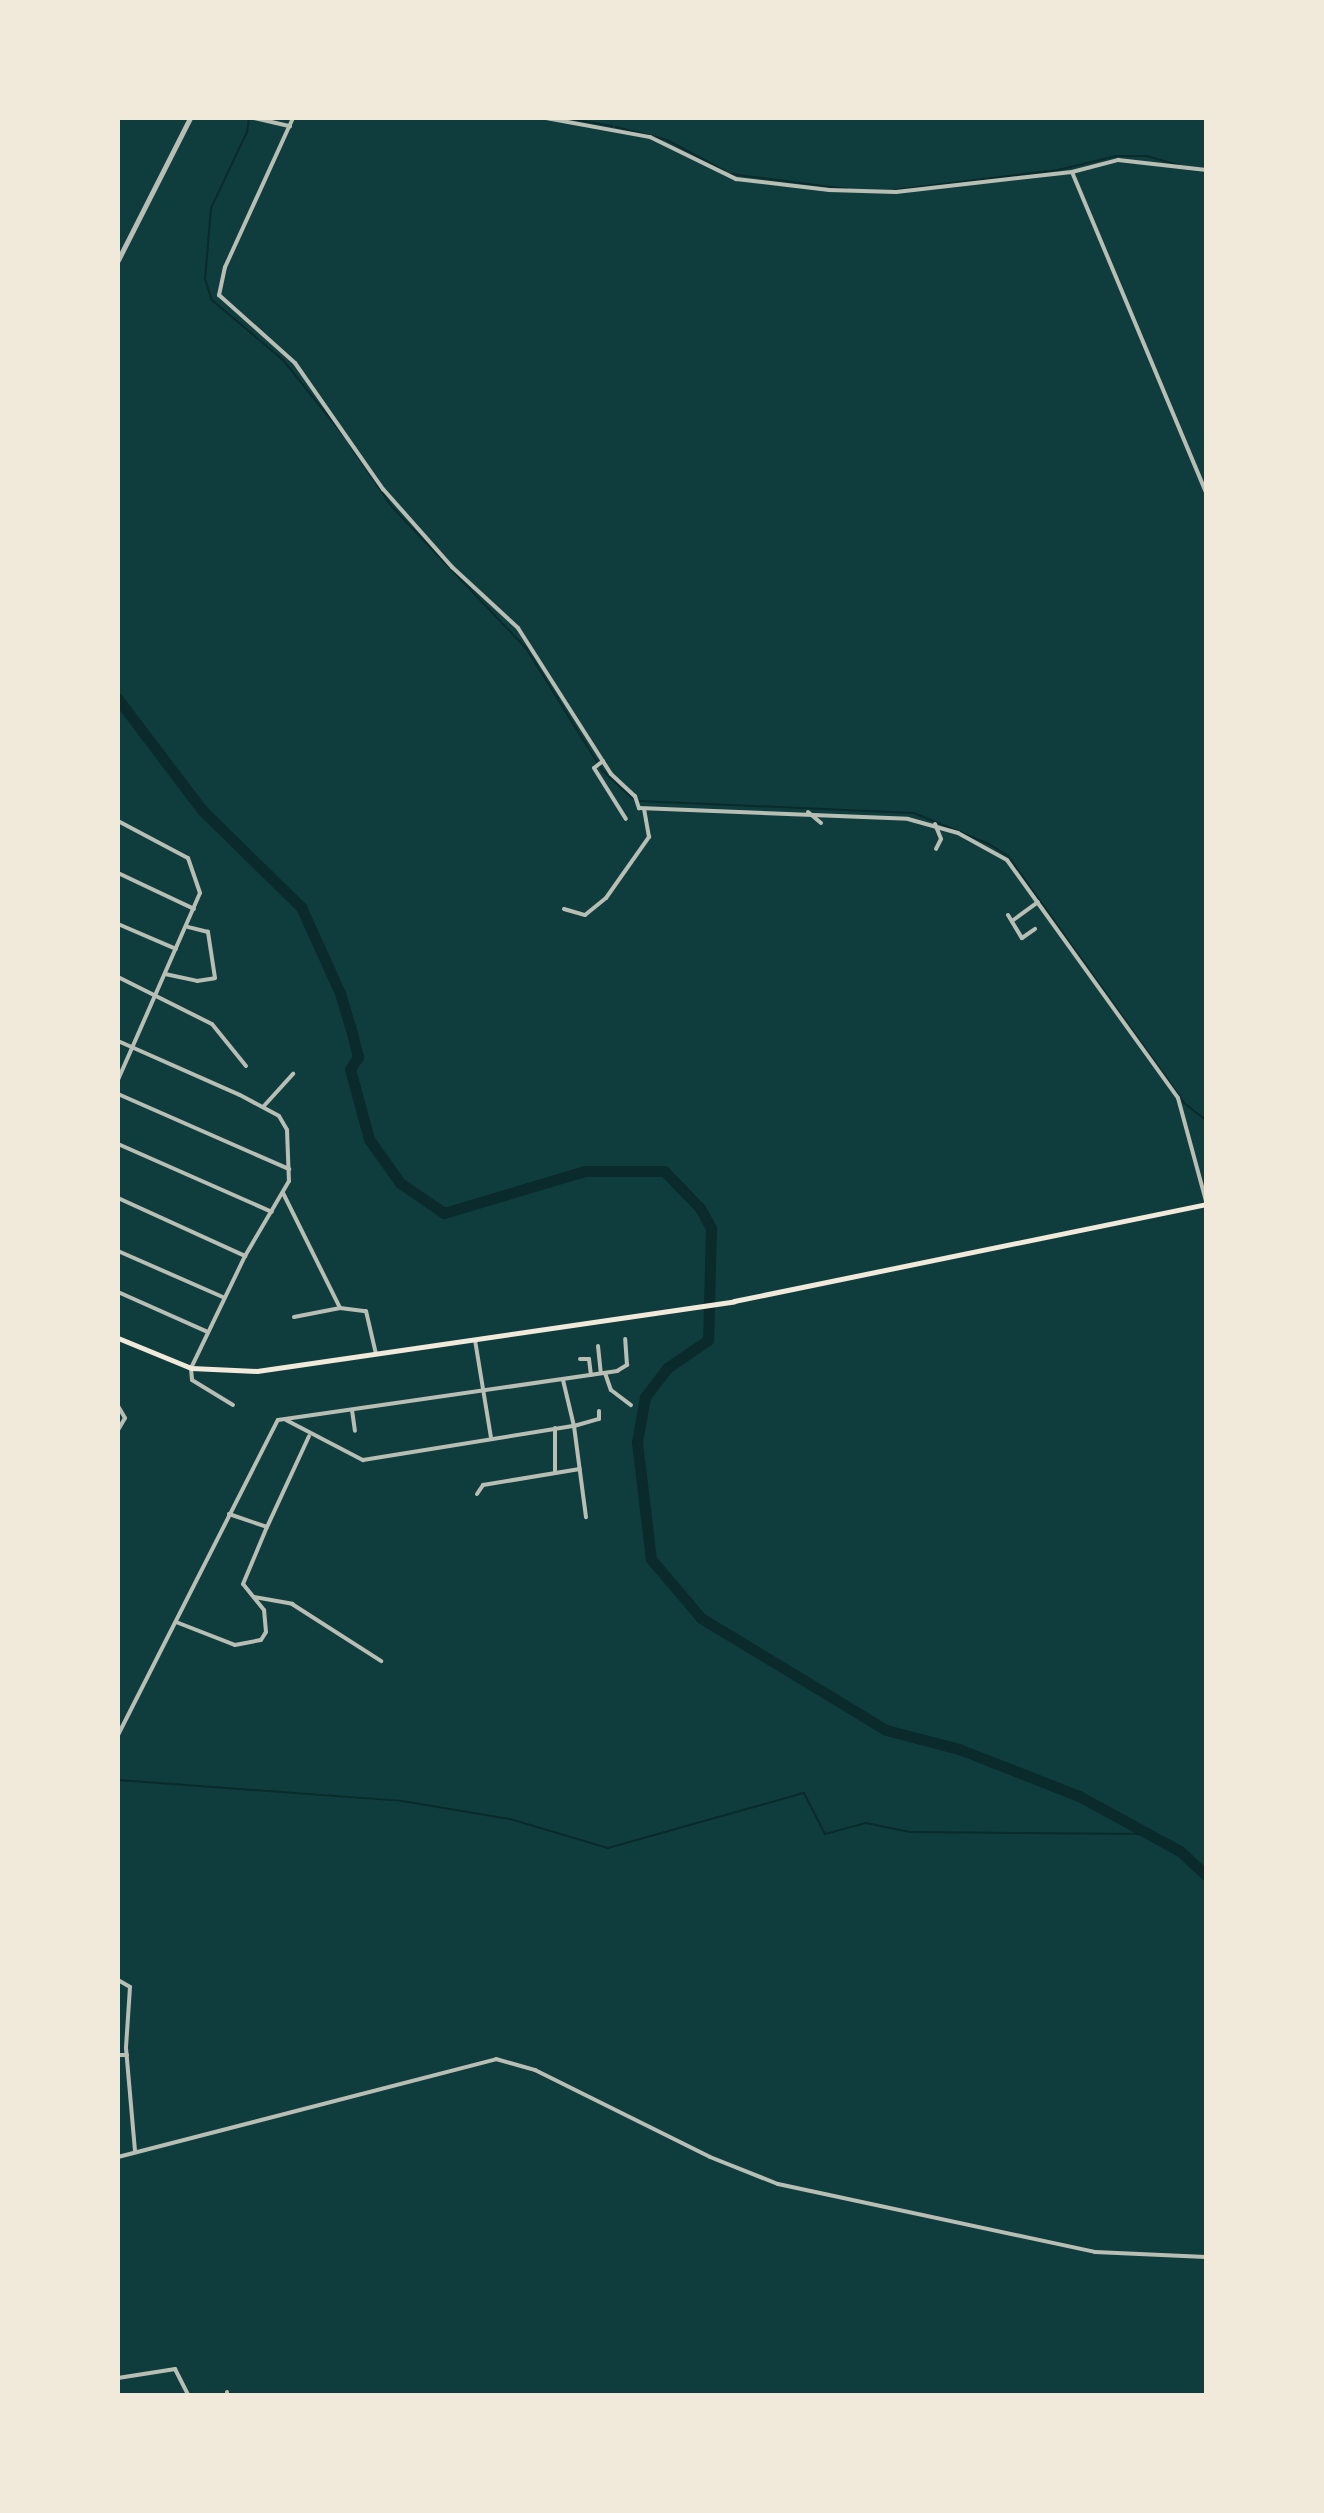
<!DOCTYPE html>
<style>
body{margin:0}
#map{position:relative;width:1324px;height:2513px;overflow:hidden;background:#0f3d3e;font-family:"Space Grotesk",sans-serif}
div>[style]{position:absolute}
.stream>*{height:2px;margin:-1px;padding:0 1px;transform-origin:1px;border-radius:1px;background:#0a2a2b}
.river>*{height:11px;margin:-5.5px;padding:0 5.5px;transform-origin:5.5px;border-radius:5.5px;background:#0a2a2b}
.minor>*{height:4px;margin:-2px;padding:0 2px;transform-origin:2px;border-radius:2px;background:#b8beb3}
.tertiary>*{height:5px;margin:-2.5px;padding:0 2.5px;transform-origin:2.5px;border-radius:2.5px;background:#b8beb3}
.secondary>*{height:5px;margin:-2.5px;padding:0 2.5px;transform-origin:2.5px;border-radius:2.5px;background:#f1e9da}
span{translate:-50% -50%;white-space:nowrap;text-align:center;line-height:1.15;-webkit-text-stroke:8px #f1e9da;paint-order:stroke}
.frame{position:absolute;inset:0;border:120px solid #f1e9da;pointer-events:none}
</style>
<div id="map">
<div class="stream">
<div style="left:249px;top:118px;width:14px;rotate:98deg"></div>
<div style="left:247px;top:132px;width:84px;rotate:115.3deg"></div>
<div style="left:211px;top:208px;width:71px;rotate:94.8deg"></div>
<div style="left:205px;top:279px;width:22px;rotate:72deg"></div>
<div style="left:212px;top:300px;width:93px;rotate:40.2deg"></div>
<div style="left:283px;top:360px;width:97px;rotate:51.2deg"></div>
<div style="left:565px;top:118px;width:48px;rotate:9.7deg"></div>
<div style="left:616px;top:127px;width:53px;rotate:14.3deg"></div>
<div style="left:667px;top:140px;width:66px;rotate:28.1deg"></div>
<div style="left:731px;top:174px;width:117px;rotate:7.4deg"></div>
<div style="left:894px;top:190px;width:165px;rotate:-7deg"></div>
<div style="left:1058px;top:170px;width:60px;rotate:-13.6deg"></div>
<div style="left:1116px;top:156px;width:31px"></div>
<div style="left:1147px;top:156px;width:33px;rotate:16deg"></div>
<div style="left:350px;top:445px;width:75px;rotate:55.9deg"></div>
<div style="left:392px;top:507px;width:195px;rotate:46.5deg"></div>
<div style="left:526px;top:648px;width:144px;rotate:58.1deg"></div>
<div style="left:602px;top:770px;width:42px;rotate:43.1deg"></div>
<div style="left:639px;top:801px;width:275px;rotate:2.5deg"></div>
<div style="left:914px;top:813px;width:81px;rotate:22.5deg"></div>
<div style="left:989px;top:844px;width:22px;rotate:32deg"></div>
<div style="left:1008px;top:856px;width:303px;rotate:54.5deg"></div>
<div style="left:1184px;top:1103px;width:28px;rotate:38deg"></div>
<div style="left:118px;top:1780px;width:285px;rotate:4.2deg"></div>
<div style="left:402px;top:1801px;width:109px;rotate:9.5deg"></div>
<div style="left:510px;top:1819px;width:102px;rotate:16.5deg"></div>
<div style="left:608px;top:1848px;width:204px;rotate:-15.7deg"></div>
<div style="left:804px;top:1793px;width:46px;rotate:62.9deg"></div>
<div style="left:825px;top:1834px;width:42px;rotate:-15deg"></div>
<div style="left:866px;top:1823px;width:45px;rotate:11.6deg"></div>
<div style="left:910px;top:1832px;width:240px;rotate:0.5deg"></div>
</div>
<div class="river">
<div style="left:118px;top:699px;width:139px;rotate:52.9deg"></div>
<div style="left:202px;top:810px;width:139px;rotate:44.4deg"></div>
<div style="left:301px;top:907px;width:94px;rotate:65.6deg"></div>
<div style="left:340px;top:993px;width:42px;rotate:73.3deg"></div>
<div style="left:352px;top:1033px;width:25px;rotate:76deg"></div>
<div style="left:358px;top:1057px;width:14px;rotate:124deg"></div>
<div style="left:350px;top:1069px;width:73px;rotate:74.8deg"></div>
<div style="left:369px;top:1139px;width:54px;rotate:54.8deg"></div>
<div style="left:400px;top:1183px;width:53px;rotate:34.3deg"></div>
<div style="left:444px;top:1213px;width:147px;rotate:-16.6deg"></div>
<div style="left:585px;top:1171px;width:79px"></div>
<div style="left:664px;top:1171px;width:52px;rotate:45.8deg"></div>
<div style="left:700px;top:1208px;width:23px;rotate:61deg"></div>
<div style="left:711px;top:1228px;width:112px;rotate:91.5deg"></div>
<div style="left:708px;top:1340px;width:50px;rotate:145.7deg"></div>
<div style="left:667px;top:1368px;width:36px;rotate:127deg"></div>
<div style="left:645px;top:1397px;width:46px;rotate:100.1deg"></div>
<div style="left:637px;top:1442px;width:118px;rotate:83.2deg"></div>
<div style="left:651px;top:1559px;width:77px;rotate:49.7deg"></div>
<div style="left:701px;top:1618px;width:216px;rotate:31.2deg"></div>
<div style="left:886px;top:1730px;width:75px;rotate:14.6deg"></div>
<div style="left:959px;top:1749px;width:129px;rotate:21.4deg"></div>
<div style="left:1079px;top:1796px;width:115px;rotate:28.6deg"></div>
<div style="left:1180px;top:1851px;width:35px;rotate:43deg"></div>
</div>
<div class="minor">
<div style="left:254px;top:118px;width:37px;rotate:13deg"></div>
<div style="left:293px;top:118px;width:164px;rotate:114.5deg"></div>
<div style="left:225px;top:267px;width:29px;rotate:102deg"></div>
<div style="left:219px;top:295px;width:102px;rotate:41.8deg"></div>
<div style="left:295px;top:363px;width:154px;rotate:55.1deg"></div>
<div style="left:383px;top:489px;width:104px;rotate:48.5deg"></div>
<div style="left:452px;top:567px;width:90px;rotate:42.7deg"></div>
<div style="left:518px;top:628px;width:173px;rotate:57.5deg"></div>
<div style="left:611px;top:774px;width:33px;rotate:43deg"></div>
<div style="left:635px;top:796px;width:13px;rotate:72deg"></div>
<div style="left:639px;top:808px;width:269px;rotate:2.3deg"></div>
<div style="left:908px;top:819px;width:52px;rotate:15.6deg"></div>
<div style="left:958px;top:833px;width:56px;rotate:28.9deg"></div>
<div style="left:1007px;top:860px;width:293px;rotate:54.3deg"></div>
<div style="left:1178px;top:1098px;width:107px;rotate:74.8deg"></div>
<div style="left:546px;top:118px;width:106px;rotate:10.4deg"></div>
<div style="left:650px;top:137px;width:96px;rotate:26deg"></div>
<div style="left:736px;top:179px;width:94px;rotate:6.7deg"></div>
<div style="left:829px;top:190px;width:67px;rotate:1.7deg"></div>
<div style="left:896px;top:192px;width:177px;rotate:-6.5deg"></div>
<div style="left:1072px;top:172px;width:48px;rotate:-14.6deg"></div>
<div style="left:1118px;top:160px;width:89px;rotate:6.5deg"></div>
<div style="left:1072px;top:172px;width:347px;rotate:67.3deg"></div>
<div style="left:603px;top:761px;width:11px;rotate:142deg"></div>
<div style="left:594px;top:768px;width:60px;rotate:57.9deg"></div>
<div style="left:808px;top:812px;width:17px;rotate:40deg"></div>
<div style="left:118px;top:821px;width:79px;rotate:27.9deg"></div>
<div style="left:188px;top:858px;width:37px;rotate:71deg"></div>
<div style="left:200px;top:893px;width:204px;rotate:113.7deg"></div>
<div style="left:935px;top:824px;width:16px;rotate:68deg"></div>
<div style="left:941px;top:839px;width:11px;rotate:117deg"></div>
<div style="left:118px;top:873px;width:84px;rotate:25.3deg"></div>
<div style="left:564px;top:909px;width:22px;rotate:16deg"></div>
<div style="left:585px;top:915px;width:27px;rotate:-39deg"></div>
<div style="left:606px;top:898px;width:75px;rotate:-54.8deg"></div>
<div style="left:649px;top:837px;width:28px;rotate:-100deg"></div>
<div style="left:1008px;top:915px;width:27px;rotate:59deg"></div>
<div style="left:1022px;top:938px;width:16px;rotate:-35deg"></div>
<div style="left:1012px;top:921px;width:32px;rotate:-36deg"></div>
<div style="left:118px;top:924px;width:63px;rotate:23.3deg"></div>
<div style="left:165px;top:974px;width:33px;rotate:12deg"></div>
<div style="left:197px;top:981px;width:18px;rotate:-9deg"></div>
<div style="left:215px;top:978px;width:47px;rotate:-98.7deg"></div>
<div style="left:208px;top:932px;width:21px;rotate:-166deg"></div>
<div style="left:118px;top:977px;width:105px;rotate:26.6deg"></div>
<div style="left:212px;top:1024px;width:54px;rotate:51deg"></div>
<div style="left:118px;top:1041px;width:133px;rotate:23.9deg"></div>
<div style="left:240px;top:1095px;width:44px;rotate:28.3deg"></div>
<div style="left:279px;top:1116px;width:16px;rotate:60deg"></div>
<div style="left:287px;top:1130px;width:51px;rotate:87.8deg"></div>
<div style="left:289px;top:1181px;width:87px;rotate:120.4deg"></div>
<div style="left:245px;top:1256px;width:124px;rotate:115.7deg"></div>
<div style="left:191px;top:1368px;width:12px;rotate:85deg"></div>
<div style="left:192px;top:1380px;width:48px;rotate:31.4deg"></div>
<div style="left:118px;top:1094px;width:187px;rotate:23.7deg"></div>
<div style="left:263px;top:1107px;width:45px;rotate:-47.7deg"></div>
<div style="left:118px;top:1144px;width:168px;rotate:23.8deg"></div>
<div style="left:283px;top:1193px;width:128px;rotate:63.6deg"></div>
<div style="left:340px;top:1308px;width:26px;rotate:7deg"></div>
<div style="left:366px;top:1311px;width:44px;rotate:76.9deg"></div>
<div style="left:118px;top:1198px;width:140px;rotate:24.5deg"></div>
<div style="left:118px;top:1251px;width:115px;rotate:23.7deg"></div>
<div style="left:118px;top:1292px;width:98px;rotate:24deg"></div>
<div style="left:294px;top:1317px;width:47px;rotate:-11.1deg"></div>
<div style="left:475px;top:1340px;width:99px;rotate:80.7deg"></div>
<div style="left:598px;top:1346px;width:27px;rotate:84deg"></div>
<div style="left:580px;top:1359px;width:9px"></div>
<div style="left:589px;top:1359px;width:16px;rotate:83deg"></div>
<div style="left:605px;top:1373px;width:18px;rotate:71deg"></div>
<div style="left:611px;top:1390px;width:25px;rotate:37deg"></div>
<div style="left:563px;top:1380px;width:47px;rotate:76.6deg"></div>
<div style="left:574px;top:1426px;width:26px;rotate:-16deg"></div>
<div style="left:599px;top:1419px;width:8px;rotate:-90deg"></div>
<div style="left:118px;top:1406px;width:14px;rotate:60deg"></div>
<div style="left:125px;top:1418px;width:14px;rotate:120deg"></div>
<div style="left:352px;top:1410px;width:21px;rotate:82deg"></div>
<div style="left:286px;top:1420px;width:87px;rotate:27.5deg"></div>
<div style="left:363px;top:1460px;width:214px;rotate:-9.2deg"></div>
<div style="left:574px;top:1426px;width:92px;rotate:82.5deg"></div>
<div style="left:555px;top:1473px;width:45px;rotate:-90deg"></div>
<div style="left:477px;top:1494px;width:11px;rotate:-56deg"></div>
<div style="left:483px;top:1485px;width:98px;rotate:-9.4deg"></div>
<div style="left:229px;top:1514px;width:40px;rotate:18.9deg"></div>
<div style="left:267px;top:1527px;width:100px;rotate:-65.2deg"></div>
<div style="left:254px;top:1597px;width:39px;rotate:10deg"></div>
<div style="left:292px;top:1604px;width:106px;rotate:32.6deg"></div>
<div style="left:176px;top:1622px;width:63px;rotate:21.3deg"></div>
<div style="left:235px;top:1645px;width:26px;rotate:-11deg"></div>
<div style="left:261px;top:1640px;width:9px;rotate:-58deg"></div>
<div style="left:266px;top:1632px;width:22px;rotate:-95deg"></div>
<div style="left:264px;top:1610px;width:33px;rotate:-129deg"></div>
<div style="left:243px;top:1584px;width:62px;rotate:-67.2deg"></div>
<div style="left:118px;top:1735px;width:353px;rotate:-63.1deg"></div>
<div style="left:278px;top:1420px;width:343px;rotate:-8.2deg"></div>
<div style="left:617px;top:1371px;width:12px;rotate:-31deg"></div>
<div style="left:627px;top:1365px;width:26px;rotate:-94deg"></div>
<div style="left:118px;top:1980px;width:14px;rotate:30deg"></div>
<div style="left:130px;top:1987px;width:61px;rotate:93.8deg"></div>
<div style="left:126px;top:2048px;width:103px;rotate:85deg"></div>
<div style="left:118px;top:2055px;width:9px"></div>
<div style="left:118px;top:2157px;width:390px;rotate:-14.5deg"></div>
<div style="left:496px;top:2059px;width:41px;rotate:15.8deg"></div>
<div style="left:535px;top:2070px;width:195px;rotate:26.4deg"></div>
<div style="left:710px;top:2157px;width:73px;rotate:21.7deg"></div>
<div style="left:778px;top:2184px;width:324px;rotate:12.1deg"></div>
<div style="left:1095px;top:2252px;width:111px;rotate:2.6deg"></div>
<div style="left:118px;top:2378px;width:58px;rotate:-9deg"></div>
<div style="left:175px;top:2369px;width:29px;rotate:63deg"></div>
<div style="left:227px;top:2392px;width:3px;rotate:90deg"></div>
</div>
<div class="tertiary">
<div style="left:118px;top:260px;width:159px;rotate:-63.1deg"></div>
</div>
<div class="secondary">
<div style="left:118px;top:1338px;width:79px;rotate:22.3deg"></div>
<div style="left:191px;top:1368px;width:66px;rotate:2.6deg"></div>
<div style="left:257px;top:1371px;width:482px;rotate:-8.3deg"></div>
<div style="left:734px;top:1301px;width:482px;rotate:-11.6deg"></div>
</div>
<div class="frame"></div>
</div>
